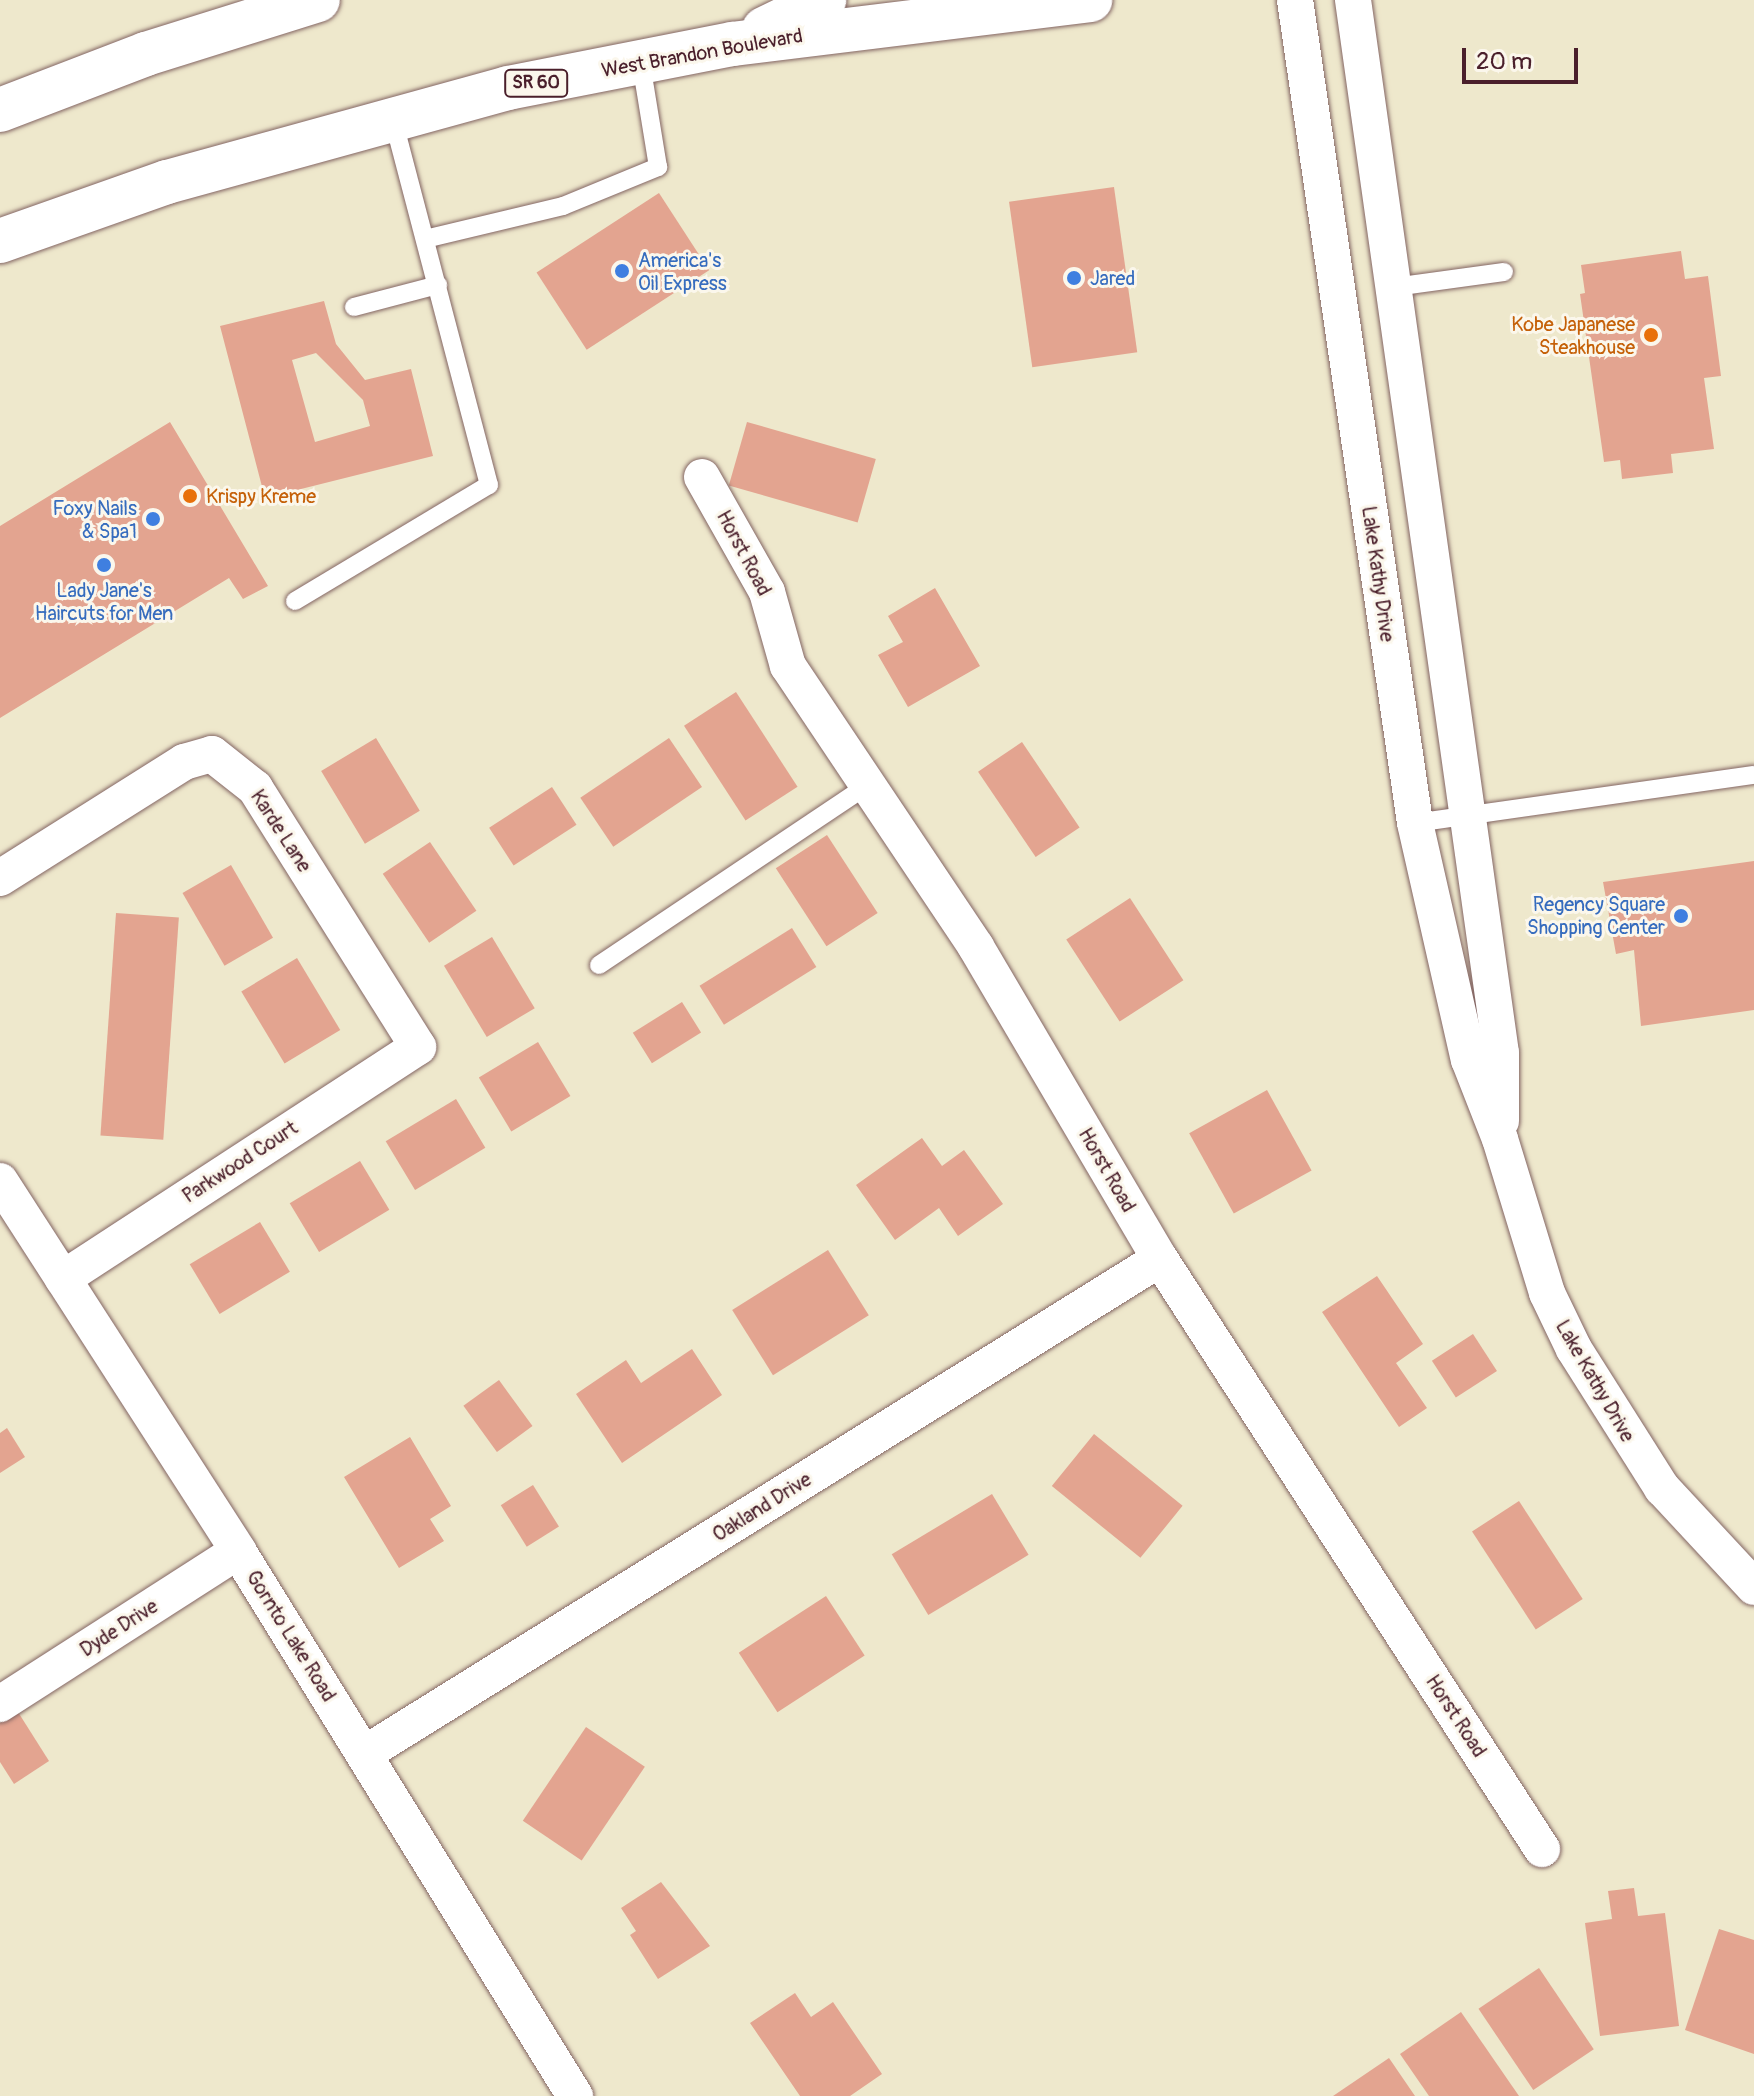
<!DOCTYPE html>
<style>
body{margin:0}
#map{position:relative;width:1754px;height:2096px;overflow:hidden;background:#eee8cc;font-family:Pangolin,sans-serif}
div>[style]{position:absolute}
.building>*{inset:0;background:#e3a490;transform-origin:0 0}
.roads{filter:drop-shadow(0 0 2px #836563) drop-shadow(0 0 2px #836563)}
.service>*{height:18px;margin:-9px;padding:0 9px;transform-origin:9px;border-radius:9px;background:#fff}
.minor>*{height:36px;margin:-18px;padding:0 18px;transform-origin:18px;border-radius:18px;background:#fff}
.trunk>*{height:44px;margin:-22px;padding:0 22px;transform-origin:22px;border-radius:22px;background:#fff}
.dots>*{width:22px;height:22px;translate:-50% -50%;box-sizing:border-box;border:4px solid #fbf7ec;border-radius:50%}
span{translate:-50% -50%;white-space:nowrap;text-align:center;line-height:1.15;-webkit-text-stroke:6px #fbf7ec;paint-order:stroke}
.shield-label span{padding:2px 6px;background:#fbf7ec;border:2px solid;border-radius:6px;-webkit-text-stroke-width:0}
.shield-label{font-size:18px;color:#4a1f2b;font-weight:700}
.street-label{font-size:20px;color:#4a1f2b}
.shop-label{font-size:20px;color:#366cbe}
.left{translate:0 -50%;text-align:left}
.right{translate:-100% -50%;text-align:right}
.food-label{font-size:20px;color:#c56008}
.scale{position:absolute;left:1462px;top:48px;width:116px;height:36px;box-sizing:border-box;border:4px solid #4a1f2b;border-top:0;padding-left:10px;font-size:24px;line-height:28px;white-space:nowrap;color:#4a1f2b;-webkit-text-stroke:6px #fbf7ec;paint-order:stroke}
</style>
<div id="map">
<div class="building">
<div style="left:1114px;top:187px;width:167px;height:106px;rotate:82deg"></div>
<div style="left:659px;top:193px;width:92px;height:146px;rotate:57deg"></div>
<div style="clip-path:polygon(1681px 251px,1685px 279px,1708px 276px,1721px 376px,1704px 378px,1714px 449px,1671px 454px,1673px 473px,1622px 479px,1620px 460px,1604px 462px,1580px 294px,1585px 293px,1581px 265px)"></div>
<div style="clip-path:polygon(evenodd,324px 301px,336px 344px,365px 380px,411px 369px,433px 456px,265px 498px,220px 326px,324px 301px,316px 353px,363px 400px,370px 426px,315px 442px,292px 360px,316px 353px)"></div>
<div style="clip-path:polygon(170px 422px,268px 586px,243px 599px,229px 578px,0 718px,0 526px)"></div>
<div style="left:747px;top:422px;width:134px;height:66px;rotate:16deg"></div>
<div style="clip-path:polygon(935px 588px,980px 666px,908px 707px,878px 655px,903px 642px,888px 616px)"></div>
<div style="left:736px;top:692px;width:113px;height:62px;rotate:57deg"></div>
<div style="left:376px;top:738px;width:85px;height:64px;rotate:59deg"></div>
<div style="left:669px;top:738px;width:59px;height:107px;rotate:56deg"></div>
<div style="left:1022px;top:742px;width:103px;height:53px;rotate:56deg"></div>
<div style="left:552px;top:787px;width:45px;height:75px;rotate:57deg"></div>
<div style="left:827px;top:835px;width:93px;height:61px;rotate:57deg"></div>
<div style="left:430px;top:842px;width:83px;height:57px;rotate:56deg"></div>
<div style="clip-path:polygon(1754px 861px,1754px 1010px,1641px 1026px,1634px 950px,1616px 954px,1603px 882px)"></div>
<div style="left:231px;top:865px;width:84px;height:56px;rotate:60deg"></div>
<div style="left:1130px;top:898px;width:98px;height:76px;rotate:57deg"></div>
<div style="left:116px;top:913px;width:63px;height:223px;rotate:4deg"></div>
<div style="left:792px;top:928px;width:46px;height:109px;rotate:58deg"></div>
<div style="left:492px;top:937px;width:83px;height:56px;rotate:59deg"></div>
<div style="left:297px;top:958px;width:84px;height:65px;rotate:59deg"></div>
<div style="left:682px;top:1002px;width:36px;height:58px;rotate:58deg"></div>
<div style="left:538px;top:1042px;width:63px;height:69px;rotate:59deg"></div>
<div style="left:1267px;top:1090px;width:92px;height:89px;rotate:61deg"></div>
<div style="left:456px;top:1099px;width:57px;height:82px;rotate:59deg"></div>
<div style="clip-path:polygon(922px 1138px,942px 1166px,964px 1150px,1003px 1204px,958px 1236px,939px 1208px,895px 1240px,856px 1185px)"></div>
<div style="left:360px;top:1161px;width:57px;height:82px;rotate:59deg"></div>
<div style="left:260px;top:1222px;width:58px;height:82px;rotate:59deg"></div>
<div style="left:828px;top:1250px;width:77px;height:113px;rotate:58deg"></div>
<div style="clip-path:polygon(1377px 1276px,1423px 1344px,1396px 1363px,1427px 1408px,1399px 1427px,1322px 1312px)"></div>
<div style="left:1473px;top:1334px;width:44px;height:49px;rotate:57deg"></div>
<div style="clip-path:polygon(692px 1349px,722px 1395px,622px 1463px,576px 1394px,626px 1360px,641px 1383px)"></div>
<div style="left:499px;top:1380px;width:57px;height:44px;rotate:54deg"></div>
<div style="clip-path:polygon(7px 1428px,25px 1457px,0 1473px,0 1433px)"></div>
<div style="left:1094px;top:1434px;width:114px;height:67px;rotate:39deg"></div>
<div style="clip-path:polygon(410px 1437px,451px 1506px,430px 1519px,444px 1541px,399px 1568px,344px 1477px)"></div>
<div style="left:533px;top:1485px;width:49px;height:38px;rotate:58deg"></div>
<div style="left:992px;top:1494px;width:71px;height:117px;rotate:59deg"></div>
<div style="left:1519px;top:1501px;width:117px;height:56px;rotate:57deg"></div>
<div style="left:826px;top:1596px;width:71px;height:104px;rotate:57deg"></div>
<div style="clip-path:polygon(18px 1712px,49px 1761px,14px 1784px,0 1762px,0 1723px)"></div>
<div style="left:586px;top:1727px;width:71px;height:113px;rotate:34deg"></div>
<div style="clip-path:polygon(661px 1882px,710px 1946px,658px 1979px,630px 1935px,636px 1931px,621px 1908px)"></div>
<div style="clip-path:polygon(1634px 1888px,1638px 1916px,1665px 1913px,1679px 2026px,1600px 2036px,1585px 1923px,1612px 1919px,1608px 1891px)"></div>
<div style="clip-path:polygon(1719px 1929px,1754px 1940px,1754px 2054px,1685px 2030px)"></div>
<div style="left:1539px;top:1968px;width:98px;height:73px;rotate:56deg"></div>
<div style="clip-path:polygon(795px 1993px,811px 2017px,833px 2002px,882px 2074px,850px 2096px,800px 2096px,750px 2023px)"></div>
<div style="clip-path:polygon(1461px 2012px,1519px 2096px,1429px 2096px,1400px 2054px)"></div>
<div style="clip-path:polygon(1389px 2058px,1415px 2096px,1333px 2096px)"></div>
</div>
<div class="roads">
<div class="service">
<div style="left:425px;top:239px;width:142px;rotate:-13.4deg"></div>
<div style="left:563px;top:206px;width:103px;rotate:-22.3deg"></div>
<div style="left:658px;top:167px;width:105px;rotate:-99.3deg"></div>
<div style="left:1394px;top:287px;width:111px;rotate:-7.8deg"></div>
<div style="left:354px;top:307px;width:87px;rotate:-14.7deg"></div>
<div style="left:295px;top:601px;width:226px;rotate:-30.9deg"></div>
<div style="left:489px;top:485px;width:377px;rotate:-104.7deg"></div>
<div style="left:1415px;top:823px;width:342px;rotate:-8.1deg"></div>
<div style="left:599px;top:965px;width:324px;rotate:-33.8deg"></div>
</div>
<div class="minor">
<div style="left:1295px;top:0;width:832px;rotate:81.7deg"></div>
<div style="left:1415px;top:823px;width:243px;rotate:77.2deg"></div>
<div style="left:1469px;top:1060px;width:85px;rotate:68.6deg"></div>
<div style="left:1500px;top:1139px;width:161px;rotate:73deg"></div>
<div style="left:1547px;top:1293px;width:62px;rotate:64.3deg"></div>
<div style="left:1574px;top:1349px;width:165px;rotate:57.7deg"></div>
<div style="left:1662px;top:1488px;width:135px;rotate:47.1deg"></div>
<div style="left:1353px;top:0;width:1063px;rotate:82deg"></div>
<div style="left:1501px;top:1053px;width:68px;rotate:90deg"></div>
<div style="left:702px;top:477px;width:132px;rotate:60.5deg"></div>
<div style="left:767px;top:592px;width:77px;rotate:74.2deg"></div>
<div style="left:788px;top:666px;width:338px;rotate:56.2deg"></div>
<div style="left:976px;top:947px;width:362px;rotate:59.5deg"></div>
<div style="left:1160px;top:1259px;width:703px;rotate:57.08deg"></div>
<div style="left:0;top:878px;width:218px;rotate:-32.2deg"></div>
<div style="left:184px;top:762px;width:29px;rotate:-16deg"></div>
<div style="left:212px;top:754px;width:55px;rotate:38.3deg"></div>
<div style="left:255px;top:788px;width:306px;rotate:57.8deg"></div>
<div style="left:418px;top:1047px;width:424px;rotate:146.9deg"></div>
<div style="left:0;top:1181px;width:440px;rotate:57.2deg"></div>
<div style="left:238px;top:1551px;width:641px;rotate:58.27deg"></div>
<div style="left:0;top:1704px;width:283px;rotate:-32.7deg"></div>
<div style="left:364px;top:1754px;width:937px;rotate:-31.88deg"></div>
</div>
<div class="trunk">
<div style="left:764px;top:29px;width:67px;rotate:-25.8deg"></div>
<div style="left:0;top:110px;width:156px;rotate:-21deg"></div>
<div style="left:146px;top:54px;width:180px;rotate:-17.4deg"></div>
<div style="left:0;top:241px;width:177px;rotate:-19.5deg"></div>
<div style="left:167px;top:182px;width:354px;rotate:-15.4deg"></div>
<div style="left:508px;top:88px;width:229px;rotate:-11.1deg"></div>
<div style="left:733px;top:44px;width:360px;rotate:-7deg"></div>
</div>
</div>
<div class="dots">
<div style="left:622px;top:271px;background:#3f7fe0"></div>
<div style="left:1074px;top:278px;background:#3f7fe0"></div>
<div style="left:1651px;top:335px;background:#e8710a"></div>
<div style="left:190px;top:496px;background:#e8710a"></div>
<div style="left:153px;top:519px;background:#3f7fe0"></div>
<div style="left:104px;top:565px;background:#3f7fe0"></div>
<div style="left:1681px;top:916px;background:#3f7fe0"></div>
</div>
<div class="shield-label">
<span style="left:536px;top:83px">SR 60</span>
</div>
<div class="street-label">
<span style="left:702px;top:53px;rotate:-10deg">West Brandon Boulevard</span>
<span style="left:744px;top:553px;rotate:62deg">Horst Road</span>
<span style="left:1378px;top:574px;rotate:82deg">Lake Kathy Drive</span>
<span style="left:281px;top:831px;rotate:57deg">Karde Lane</span>
<span style="left:240px;top:1162px;rotate:-33deg">Parkwood Court</span>
<span style="left:1107px;top:1170px;rotate:60deg">Horst Road</span>
<span style="left:1595px;top:1381px;rotate:60deg">Lake Kathy Drive</span>
<span style="left:762px;top:1507px;rotate:-32deg">Oakland Drive</span>
<span style="left:119px;top:1628px;rotate:-33deg">Dyde Drive</span>
<span style="left:291px;top:1636px;rotate:58deg">Gornto Lake Road</span>
<span style="left:1456px;top:1716px;rotate:57deg">Horst Road</span>
</div>
<div class="shop-label">
<span class="left" style="left:638px;top:272px">America's<br>Oil Express</span>
<span class="left" style="left:1090px;top:278px">Jared</span>
<span class="right" style="left:137px;top:520px">Foxy Nails<br>&amp; Spa1</span>
<span style="left:104px;top:602px">Lady Jane's<br>Haircuts for Men</span>
<span class="right" style="left:1665px;top:916px">Regency Square<br>Shopping Center</span>
</div>
<div class="food-label">
<span class="right" style="left:1635px;top:336px">Kobe Japanese<br>Steakhouse</span>
<span class="left" style="left:206px;top:496px">Krispy Kreme</span>
</div>
<div class="scale">20 m</div>
</div>
